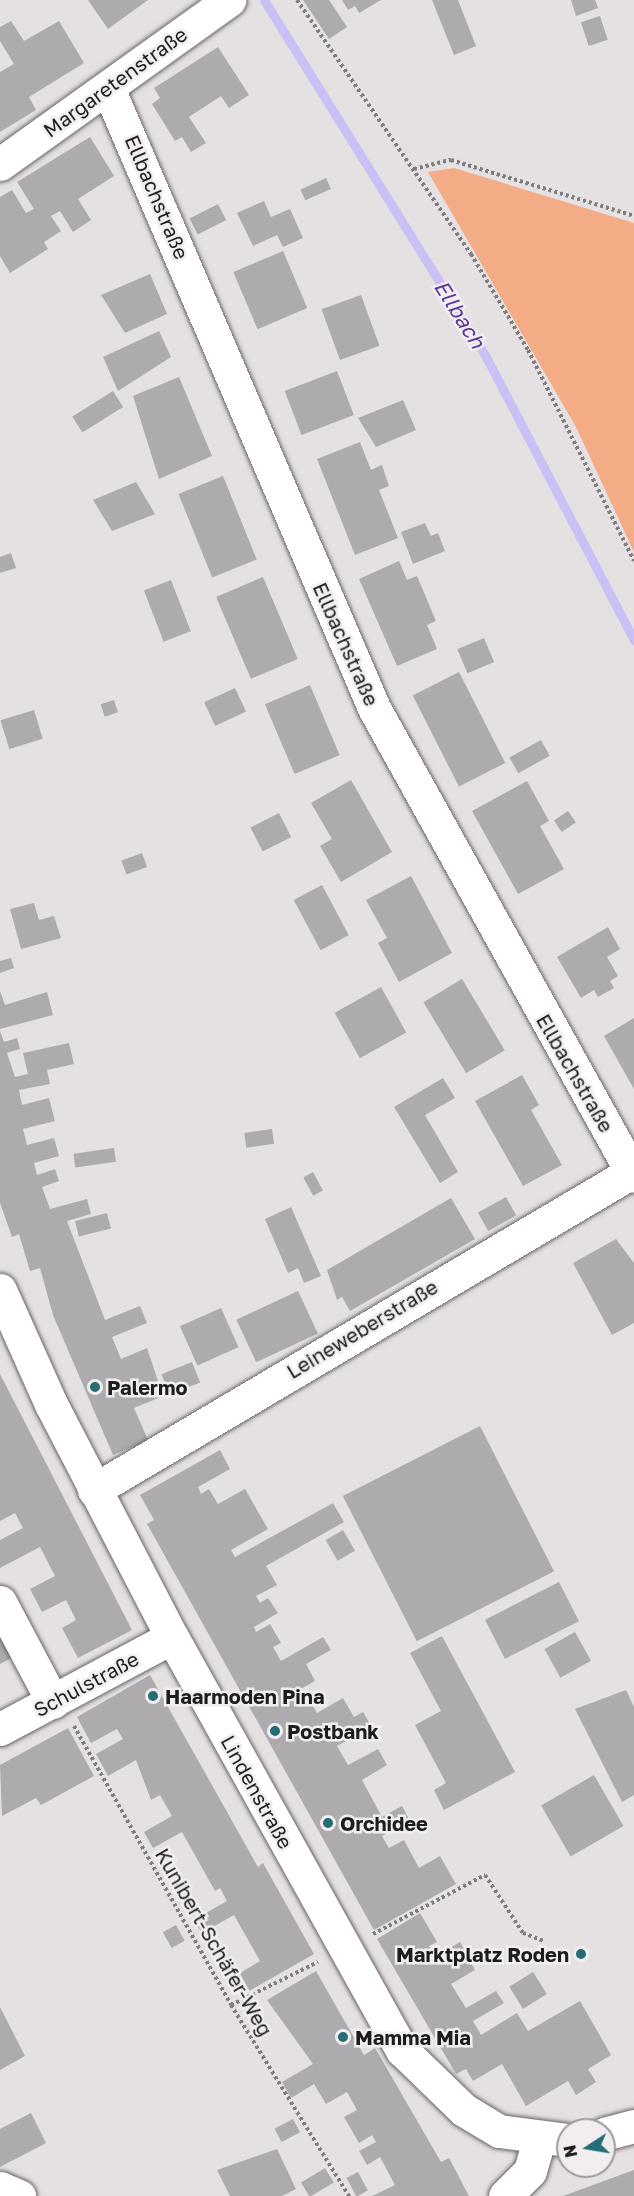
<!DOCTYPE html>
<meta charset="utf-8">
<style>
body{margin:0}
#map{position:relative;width:634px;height:2196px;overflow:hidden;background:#e5e0e2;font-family:"Golos Text",sans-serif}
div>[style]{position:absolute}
.green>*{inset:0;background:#f4ac86}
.stream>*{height:9px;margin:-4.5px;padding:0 4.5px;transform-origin:4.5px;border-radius:4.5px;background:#cbc0f6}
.building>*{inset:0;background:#aeabae;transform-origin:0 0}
.path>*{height:4px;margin-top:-2px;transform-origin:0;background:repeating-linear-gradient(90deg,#807d7e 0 3px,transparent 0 6px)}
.roads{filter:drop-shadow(0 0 2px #686465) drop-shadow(0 0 2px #686465)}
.minor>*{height:33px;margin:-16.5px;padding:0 16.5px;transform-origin:16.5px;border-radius:16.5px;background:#fff}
.dots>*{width:16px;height:16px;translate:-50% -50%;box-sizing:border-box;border:3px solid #f2eeef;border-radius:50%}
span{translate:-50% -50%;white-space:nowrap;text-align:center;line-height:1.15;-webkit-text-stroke:5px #f2eeef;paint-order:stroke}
.street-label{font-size:20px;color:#1e1d1d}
.poi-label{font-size:20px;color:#1e1d1d;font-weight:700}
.left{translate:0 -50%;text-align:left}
.right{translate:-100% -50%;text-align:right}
.water-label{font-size:21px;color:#58379b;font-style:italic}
.north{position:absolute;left:556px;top:2118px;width:60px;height:60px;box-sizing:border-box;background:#f2eeef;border:2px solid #9d9a9b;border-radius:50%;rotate:258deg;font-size:16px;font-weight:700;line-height:24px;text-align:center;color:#1e1d1d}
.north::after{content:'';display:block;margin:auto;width:21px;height:27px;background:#246d77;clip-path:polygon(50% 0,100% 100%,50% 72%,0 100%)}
</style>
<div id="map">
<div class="green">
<div style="clip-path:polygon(454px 168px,634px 223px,634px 552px,576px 427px,428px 172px)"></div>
</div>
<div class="stream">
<div style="left:264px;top:0;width:418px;rotate:58.1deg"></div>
<div style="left:485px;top:355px;width:322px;rotate:62.4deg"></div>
</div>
<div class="building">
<div style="clip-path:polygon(88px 0,148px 0,108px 29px)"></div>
<div style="clip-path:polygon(303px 0,329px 0,347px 27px,329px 39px)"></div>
<div style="clip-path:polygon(342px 0,381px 0,359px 13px,355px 6px,348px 10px)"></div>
<div style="clip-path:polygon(432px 0,458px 0,476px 46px,454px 55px)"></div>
<div style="clip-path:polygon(571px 0,595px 0,598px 8px,576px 16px)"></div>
<div style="left:600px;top:16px;width:25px;height:20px;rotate:72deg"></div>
<div style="clip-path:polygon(11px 21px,24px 41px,59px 21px,84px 63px,29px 97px,36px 110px,0 132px,0 72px,14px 64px,0 41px,0 27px)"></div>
<div style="clip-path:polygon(218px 47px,249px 95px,229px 108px,221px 96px,189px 117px,206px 143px,191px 152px,182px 137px,175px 141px,152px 104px,160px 98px,154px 88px)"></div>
<div style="clip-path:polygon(90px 137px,114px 176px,78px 199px,91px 220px,73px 232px,60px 211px,51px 216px,61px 231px,44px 242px,48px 249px,10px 273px,0 256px,0 197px,12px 190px,26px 213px,34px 209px,17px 182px)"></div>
<div style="left:326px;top:178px;width:12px;height:28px;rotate:66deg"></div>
<div style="clip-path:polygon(264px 201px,271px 217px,290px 209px,303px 238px,283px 247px,277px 235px,253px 246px,237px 213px)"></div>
<div style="left:218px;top:204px;width:18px;height:32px;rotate:63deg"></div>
<div style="left:283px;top:251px;width:62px;height:54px;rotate:67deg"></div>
<div style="clip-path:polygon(150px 274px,167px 314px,125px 333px,101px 295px)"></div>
<div style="left:361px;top:295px;width:54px;height:42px;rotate:70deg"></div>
<div style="clip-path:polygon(159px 331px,171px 357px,118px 391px,103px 357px)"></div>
<div style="left:337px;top:371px;width:47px;height:56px;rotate:69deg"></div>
<div style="clip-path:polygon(179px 377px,212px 456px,159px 479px,133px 396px)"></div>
<div style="left:113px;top:391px;width:19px;height:48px;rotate:58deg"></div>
<div style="clip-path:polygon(403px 400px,416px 430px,376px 447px,358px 418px)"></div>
<div style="clip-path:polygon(360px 442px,371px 470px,382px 465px,389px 486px,379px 490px,398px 538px,355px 555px,317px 459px)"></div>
<div style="left:223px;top:476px;width:90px;height:48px;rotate:68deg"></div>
<div style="clip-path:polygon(136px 482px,155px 514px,112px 531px,93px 500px)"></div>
<div style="clip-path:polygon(425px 523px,431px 536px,438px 533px,445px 551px,413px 564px,401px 532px)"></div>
<div style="clip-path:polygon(11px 553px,16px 568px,0 573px,0 557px)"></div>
<div style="clip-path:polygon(399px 561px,407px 580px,417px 576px,436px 621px,427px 625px,437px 649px,397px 666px,359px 579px)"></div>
<div style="left:263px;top:577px;width:89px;height:51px;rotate:67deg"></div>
<div style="left:171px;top:580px;width:55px;height:29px;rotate:69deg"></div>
<div style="left:484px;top:638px;width:26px;height:29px;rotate:67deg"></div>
<div style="left:459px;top:672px;width:102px;height:52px;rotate:63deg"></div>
<div style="left:310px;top:685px;width:76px;height:49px;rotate:67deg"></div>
<div style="left:235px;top:688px;width:26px;height:34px;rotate:65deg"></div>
<div style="left:114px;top:700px;width:13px;height:14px;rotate:72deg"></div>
<div style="left:34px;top:710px;width:30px;height:35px;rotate:73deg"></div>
<div style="left:541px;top:740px;width:18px;height:36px;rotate:61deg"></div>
<div style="clip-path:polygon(351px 780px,392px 852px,341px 882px,320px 846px,332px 839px,311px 803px)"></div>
<div style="clip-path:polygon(527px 781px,549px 821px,540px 826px,564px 869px,518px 894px,472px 811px)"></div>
<div style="left:568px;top:811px;width:14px;height:17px;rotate:56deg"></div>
<div style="left:279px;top:813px;width:27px;height:32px;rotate:63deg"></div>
<div style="left:142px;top:853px;width:15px;height:22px;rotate:70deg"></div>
<div style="clip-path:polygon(411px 876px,452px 953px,399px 982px,378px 943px,387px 938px,366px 900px)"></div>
<div style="left:322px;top:885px;width:57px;height:32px;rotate:62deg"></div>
<div style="clip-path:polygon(34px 903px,39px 920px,54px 916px,61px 938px,21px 949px,10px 909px)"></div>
<div style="clip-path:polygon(608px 927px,620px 949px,607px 957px,618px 976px,610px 981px,614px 988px,598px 997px,594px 990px,581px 998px,557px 957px)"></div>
<div style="clip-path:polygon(11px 958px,14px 968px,0 973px,0 961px)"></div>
<div style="left:462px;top:979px;width:83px;height:45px;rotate:59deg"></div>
<div style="left:381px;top:987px;width:52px;height:53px;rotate:61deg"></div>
<div style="clip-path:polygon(0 991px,5px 1005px,47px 992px,53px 1015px,0 1029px)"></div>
<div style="clip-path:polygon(634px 1018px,634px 1089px,604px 1036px)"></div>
<div style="clip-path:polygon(0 1031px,4px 1042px,17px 1038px,20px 1049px,7px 1053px,15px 1077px,28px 1074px,23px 1053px,69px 1043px,74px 1064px,47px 1070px,50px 1084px,19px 1090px,22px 1105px,49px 1098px,55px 1121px,23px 1129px,27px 1145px,54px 1138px,59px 1156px,34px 1163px,37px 1175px,55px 1169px,59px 1181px,42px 1187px,50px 1209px,87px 1199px,91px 1214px,67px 1221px,105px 1320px,140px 1306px,147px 1323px,112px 1337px,121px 1359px,147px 1348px,163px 1396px,134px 1408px,148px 1440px,113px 1455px,53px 1315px,40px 1268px,30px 1271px,19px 1234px,12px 1237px,0 1203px)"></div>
<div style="clip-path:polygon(522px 1075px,539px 1105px,531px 1110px,562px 1165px,523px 1186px,475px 1101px)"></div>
<div style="clip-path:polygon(443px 1078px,455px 1098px,425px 1115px,458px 1172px,440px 1183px,394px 1107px)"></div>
<div style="left:272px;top:1129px;width:15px;height:28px;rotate:82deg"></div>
<div style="left:114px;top:1148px;width:14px;height:41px;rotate:82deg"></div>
<div style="left:313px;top:1172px;width:21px;height:11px;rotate:62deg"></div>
<div style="left:506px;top:1197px;width:21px;height:32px;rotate:61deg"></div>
<div style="clip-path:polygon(451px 1198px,475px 1239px,350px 1311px,342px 1297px,337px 1300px,327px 1270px)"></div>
<div style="clip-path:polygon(291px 1207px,321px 1276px,304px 1283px,298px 1268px,288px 1273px,265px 1219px)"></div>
<div style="left:107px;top:1213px;width:16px;height:33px;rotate:76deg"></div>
<div style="clip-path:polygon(616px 1239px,634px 1263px,634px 1323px,612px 1335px,573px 1263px)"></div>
<div style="left:298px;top:1291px;width:47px;height:68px;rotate:65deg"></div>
<div style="left:221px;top:1308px;width:43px;height:45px;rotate:66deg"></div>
<div style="left:192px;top:1362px;width:22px;height:33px;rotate:68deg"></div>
<div style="clip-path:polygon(0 1374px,132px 1630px,78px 1658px,62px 1628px,76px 1620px,66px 1600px,42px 1612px,30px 1589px,55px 1576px,40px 1547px,0 1568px,0 1540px,23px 1528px,15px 1513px,0 1521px)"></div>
<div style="left:480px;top:1426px;width:163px;height:154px;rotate:63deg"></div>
<div style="clip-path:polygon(220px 1450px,230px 1469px,198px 1487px,201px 1494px,209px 1489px,218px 1504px,245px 1489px,268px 1529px,231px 1550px,235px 1557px,333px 1503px,344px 1522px,266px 1566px,277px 1585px,256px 1596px,260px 1603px,268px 1598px,278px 1613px,254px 1627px,256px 1632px,270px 1624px,281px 1643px,273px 1647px,281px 1661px,323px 1637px,331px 1650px,306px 1664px,315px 1681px,297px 1691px,303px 1702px,309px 1699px,317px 1713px,343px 1698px,354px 1717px,363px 1712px,372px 1727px,337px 1746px,348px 1765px,378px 1749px,387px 1765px,362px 1780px,382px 1817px,402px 1806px,410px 1821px,382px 1836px,389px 1848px,404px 1840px,419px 1868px,440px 1856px,456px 1884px,374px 1930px,147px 1524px,154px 1520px,140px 1495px)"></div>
<div style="left:343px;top:1530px;width:24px;height:20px;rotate:60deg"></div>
<div style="left:559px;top:1582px;width:44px;height:83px;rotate:63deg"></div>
<div style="clip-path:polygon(0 1616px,19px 1654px,0 1664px)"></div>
<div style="left:575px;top:1632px;width:33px;height:35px;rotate:61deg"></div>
<div style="clip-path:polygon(442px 1636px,515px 1772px,444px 1810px,434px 1790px,446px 1783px,415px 1725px,441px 1711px,410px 1653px)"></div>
<div style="clip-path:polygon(150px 1675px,258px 1867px,263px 1863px,314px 1954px,249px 1991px,240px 1973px,260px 1961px,234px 1915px,202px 1933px,194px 1920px,227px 1901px,220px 1888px,215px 1891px,182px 1832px,153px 1848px,144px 1832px,172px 1816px,160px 1795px,151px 1800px,136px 1760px,108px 1776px,96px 1754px,123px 1739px,117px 1729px,91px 1743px,77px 1717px)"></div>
<div style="clip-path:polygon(626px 1690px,634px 1707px,634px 1795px,622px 1802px,575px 1709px)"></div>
<div style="clip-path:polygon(68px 1728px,94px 1776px,41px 1805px,36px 1798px,2px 1816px,0 1765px)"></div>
<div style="left:594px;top:1775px;width:59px;height:61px;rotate:60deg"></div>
<div style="clip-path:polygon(420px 1913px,437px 1942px,429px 1946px,435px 1957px,460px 1942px,475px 1970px,451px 1984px,466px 2008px,496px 1991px,504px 2003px,473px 2021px,481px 2035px,517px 2013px,528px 2031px,580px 2001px,611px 2055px,588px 2069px,596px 2082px,576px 2095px,568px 2081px,526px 2106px,502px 2064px,473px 2081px,466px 2069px,456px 2074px,377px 1939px)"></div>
<div style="left:176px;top:1925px;width:18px;height:15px;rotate:61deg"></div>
<div style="clip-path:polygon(316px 1971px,364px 2055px,375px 2048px,441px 2162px,449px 2158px,469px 2196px,372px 2196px,395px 2185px,380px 2157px,367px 2165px,359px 2151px,376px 2142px,372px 2135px,359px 2143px,344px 2117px,357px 2110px,347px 2092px,326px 2104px,314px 2084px,291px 2098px,282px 2082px,313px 2064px,267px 2000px)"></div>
<div style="left:533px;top:1972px;width:26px;height:28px;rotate:58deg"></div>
<div style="clip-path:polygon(0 2007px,25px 2056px,0 2070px)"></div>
<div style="clip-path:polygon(31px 2113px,46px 2143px,0 2167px,0 2129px)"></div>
<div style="left:293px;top:2119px;width:15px;height:21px;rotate:62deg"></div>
<div style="clip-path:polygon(277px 2149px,296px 2189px,282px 2196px,230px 2196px,217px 2170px)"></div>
<div style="left:325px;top:2168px;width:17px;height:28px;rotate:59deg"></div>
<div style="clip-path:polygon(634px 2170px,634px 2196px,563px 2196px)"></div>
<div style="left:358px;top:2172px;width:21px;height:13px;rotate:62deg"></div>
</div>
<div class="path">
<div style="left:297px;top:0;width:308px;rotate:55.6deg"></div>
<div style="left:471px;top:254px;width:112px;rotate:59.3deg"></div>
<div style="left:528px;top:350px;width:236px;rotate:63.3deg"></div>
<div style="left:414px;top:169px;width:38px;rotate:-14deg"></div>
<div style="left:451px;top:160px;width:191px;rotate:17deg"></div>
<div style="left:74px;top:1726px;width:320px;rotate:60.6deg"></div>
<div style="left:231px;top:2005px;width:225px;rotate:58.3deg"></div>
<div style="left:373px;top:1934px;width:127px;rotate:-27.8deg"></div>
<div style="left:485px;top:1875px;width:69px;rotate:56.8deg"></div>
<div style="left:523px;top:1933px;width:22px;rotate:21deg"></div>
<div style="left:231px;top:2005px;width:97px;rotate:-26.3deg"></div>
</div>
<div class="roads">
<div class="minor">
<div style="left:108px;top:88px;width:675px;rotate:66.78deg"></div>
<div style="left:374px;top:708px;width:535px;rotate:60.95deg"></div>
<div style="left:0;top:164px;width:282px;rotate:-35.6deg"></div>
<div style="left:0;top:1290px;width:125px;rotate:65.9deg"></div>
<div style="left:51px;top:1404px;width:263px;rotate:62.6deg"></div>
<div style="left:172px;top:1637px;width:473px;rotate:60.9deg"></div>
<div style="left:402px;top:2050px;width:86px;rotate:44.1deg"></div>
<div style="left:464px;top:2110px;width:41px;rotate:31deg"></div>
<div style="left:499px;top:2131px;width:70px;rotate:7.4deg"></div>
<div style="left:94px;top:1490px;width:625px;rotate:-30.59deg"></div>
<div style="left:0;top:1602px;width:113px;rotate:62.1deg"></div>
<div style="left:0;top:1729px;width:195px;rotate:-28.1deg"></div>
<div style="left:604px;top:2134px;width:31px;rotate:-15deg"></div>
<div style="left:0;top:2188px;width:21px;rotate:23deg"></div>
<div style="left:505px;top:2196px;width:35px;rotate:-45deg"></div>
<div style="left:530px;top:2171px;width:32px;rotate:-74deg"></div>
</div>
</div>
<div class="dots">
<div style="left:95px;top:1387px;background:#246d77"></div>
<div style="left:153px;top:1696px;background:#246d77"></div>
<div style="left:275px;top:1731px;background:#246d77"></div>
<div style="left:328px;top:1823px;background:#246d77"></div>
<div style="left:581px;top:1954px;background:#246d77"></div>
<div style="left:343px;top:2037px;background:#246d77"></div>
</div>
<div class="street-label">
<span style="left:115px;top:82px;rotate:-36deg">Margaretenstraße</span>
<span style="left:157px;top:197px;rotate:67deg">Ellbachstraße</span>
<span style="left:346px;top:644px;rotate:66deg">Ellbachstraße</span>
<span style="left:575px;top:1073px;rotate:60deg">Ellbachstraße</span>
<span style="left:362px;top:1329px;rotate:-31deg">Leineweberstraße</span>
<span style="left:86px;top:1684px;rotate:-28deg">Schulstraße</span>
<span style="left:257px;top:1792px;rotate:61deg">Lindenstraße</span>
<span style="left:214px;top:1942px;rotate:60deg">Kunibert-Schäfer-Weg</span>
</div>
<div class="poi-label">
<span class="left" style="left:107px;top:1387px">Palermo</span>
<span class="left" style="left:165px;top:1696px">Haarmoden Pina</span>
<span class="left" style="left:287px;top:1731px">Postbank</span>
<span class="left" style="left:340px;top:1823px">Orchidee</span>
<span class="right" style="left:569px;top:1954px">Marktplatz Roden</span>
<span class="left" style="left:355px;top:2037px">Mamma Mia</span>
</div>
<div class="water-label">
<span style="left:460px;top:314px;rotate:58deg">Ellbach</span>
</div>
<div class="north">N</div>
</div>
